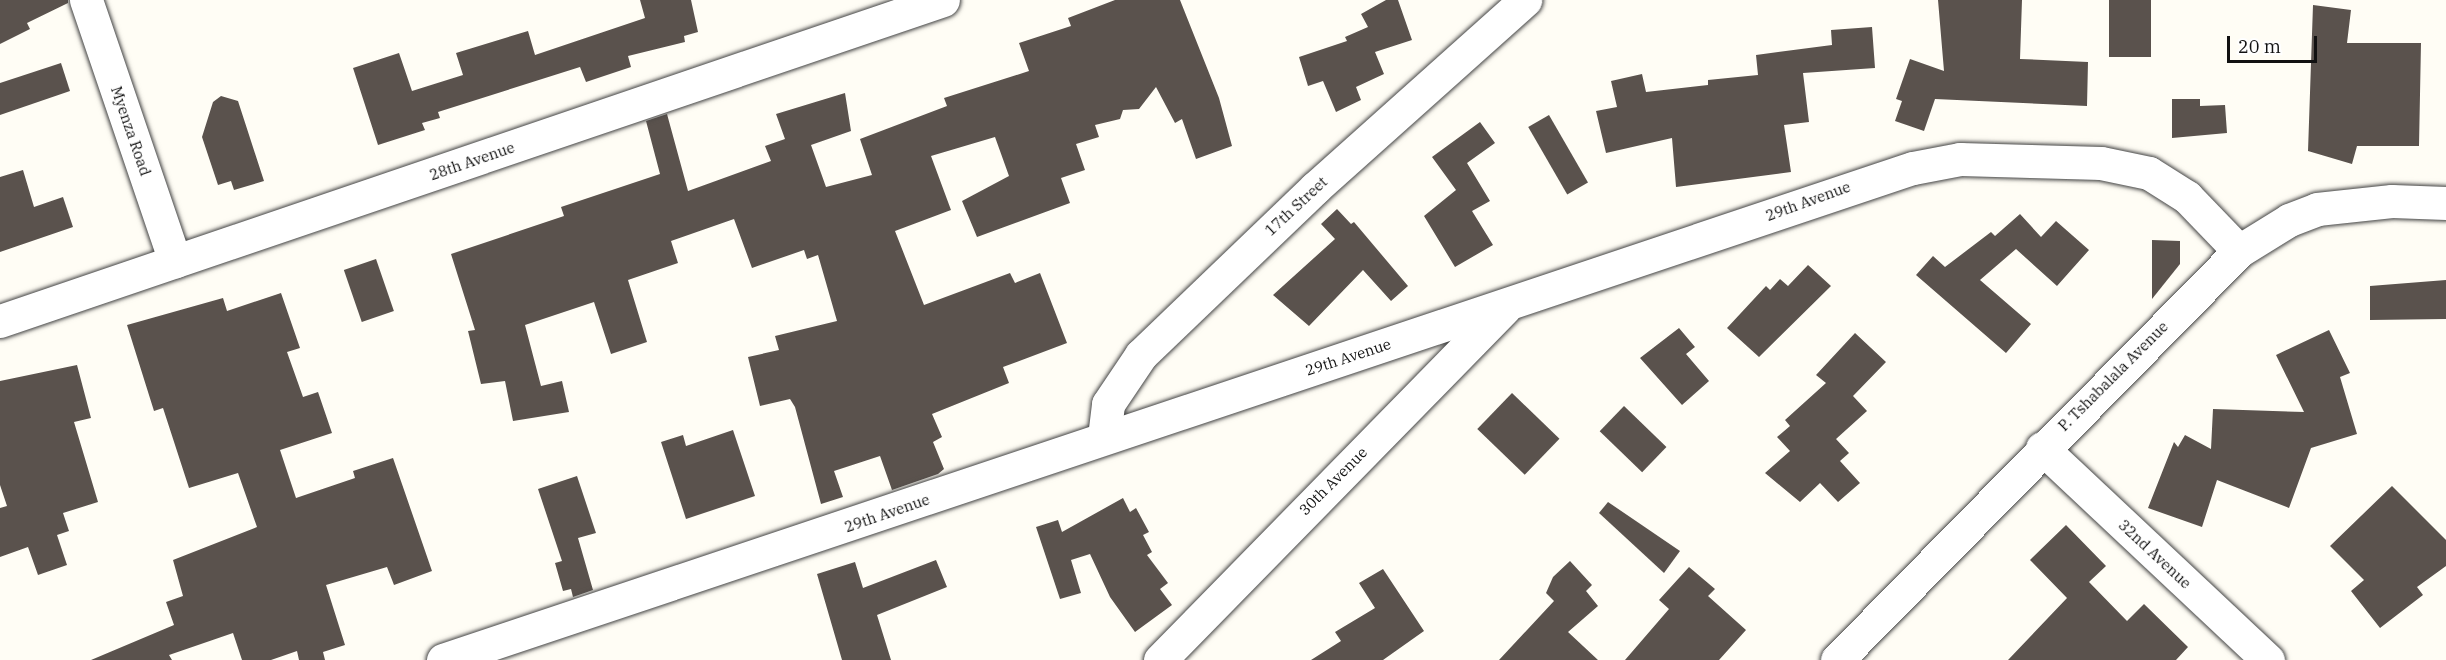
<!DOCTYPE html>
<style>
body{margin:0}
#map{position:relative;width:2446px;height:660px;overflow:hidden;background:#fffdf5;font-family:"IBM Plex Serif",serif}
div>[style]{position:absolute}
.building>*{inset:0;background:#5a524d;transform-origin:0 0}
.roads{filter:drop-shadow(0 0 2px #444) drop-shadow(0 0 2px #444)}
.minor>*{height:33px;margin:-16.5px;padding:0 16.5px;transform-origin:16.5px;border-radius:16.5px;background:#fff}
span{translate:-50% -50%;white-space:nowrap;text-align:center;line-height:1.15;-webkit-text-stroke:6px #fff;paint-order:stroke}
.street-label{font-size:15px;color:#111}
.scale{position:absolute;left:2227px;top:36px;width:90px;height:27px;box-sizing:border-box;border:3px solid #111;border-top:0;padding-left:8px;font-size:18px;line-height:21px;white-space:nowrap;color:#111;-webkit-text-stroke:4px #fff;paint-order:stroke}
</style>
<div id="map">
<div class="building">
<div style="clip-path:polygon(0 0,68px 0,68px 3px,27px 23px,30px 29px,0 44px)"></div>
<div style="clip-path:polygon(640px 0,691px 0,698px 32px,684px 36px,685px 42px,628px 56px,631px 67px,586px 82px,580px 67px,438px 112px,440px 118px,422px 123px,425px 130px,378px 145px,353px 68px,399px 53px,412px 91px,463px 75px,456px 53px,528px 31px,535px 55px,645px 18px)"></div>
<div style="clip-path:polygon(1115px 0,1180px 0,1219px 98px,1232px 146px,1196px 159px,1182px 119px,1175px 123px,1156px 87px,1139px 109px,1123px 110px,1120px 119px,1095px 125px,1099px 137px,1076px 144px,1085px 170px,1061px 178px,1070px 203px,977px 237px,962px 201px,1009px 176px,995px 137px,931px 156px,951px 210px,895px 231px,924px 305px,1010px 273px,1015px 283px,1040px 273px,1067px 343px,1003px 367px,1009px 383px,932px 414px,942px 437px,933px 442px,944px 469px,938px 474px,892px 490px,880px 456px,834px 471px,843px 497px,821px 504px,795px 407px,790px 399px,760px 406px,748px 357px,779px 350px,775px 336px,837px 321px,818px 255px,807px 259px,804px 250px,752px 268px,734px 219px,671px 241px,678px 263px,628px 280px,647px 342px,611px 354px,594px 302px,525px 325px,541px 386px,562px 381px,569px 412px,513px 421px,505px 381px,481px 384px,468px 331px,475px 330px,451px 254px,564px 216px,561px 207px,660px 174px,646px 121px,667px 114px,688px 191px,771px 161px,765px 146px,785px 139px,776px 114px,845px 93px,851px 131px,811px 145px,826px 187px,872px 175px,860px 139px,947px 106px,944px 98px,1029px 71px,1019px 43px,1071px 26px,1068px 18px)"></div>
<div style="clip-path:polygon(1386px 0,1398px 0,1412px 40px,1375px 52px,1384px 74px,1356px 87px,1361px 100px,1336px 112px,1323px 81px,1308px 86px,1299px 57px,1347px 41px,1345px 37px,1368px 27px,1361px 14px)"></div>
<div style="clip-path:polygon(1938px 0,2022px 0,2020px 59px,2088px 62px,2087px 106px,1935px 99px,1924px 131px,1895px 121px,1902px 101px,1896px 99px,1910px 59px,1944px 71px)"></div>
<div style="left:2109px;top:0;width:42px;height:57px"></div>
<div style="clip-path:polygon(2313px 5px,2351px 10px,2347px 43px,2421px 43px,2419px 146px,2357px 146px,2352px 164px,2308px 151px)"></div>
<div style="clip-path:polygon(1872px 27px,1875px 68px,1803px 73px,1809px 122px,1784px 125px,1791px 172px,1676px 187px,1672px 138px,1606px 153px,1596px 111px,1617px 107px,1611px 81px,1642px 74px,1646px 92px,1708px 85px,1708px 80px,1758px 75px,1756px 55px,1832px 45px,1831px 30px)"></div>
<div style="clip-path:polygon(61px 63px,70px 91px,0 115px,0 83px)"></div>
<div style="clip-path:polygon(221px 96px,238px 101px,264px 181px,234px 190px,231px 181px,218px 185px,202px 137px,213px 102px)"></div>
<div style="clip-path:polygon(2172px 99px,2200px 99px,2200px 106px,2225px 105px,2227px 133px,2172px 138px)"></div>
<div style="left:1549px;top:115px;width:78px;height:24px;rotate:60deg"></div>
<div style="clip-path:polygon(1480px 122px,1495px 143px,1467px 163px,1490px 201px,1472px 211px,1493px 245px,1455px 267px,1424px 216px,1456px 190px,1432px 157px)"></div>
<div style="clip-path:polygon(23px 170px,34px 207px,63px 197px,73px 227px,0 252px,0 177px)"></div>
<div style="clip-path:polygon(1337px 209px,1351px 224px,1354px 222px,1408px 286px,1391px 301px,1363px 270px,1309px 326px,1273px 295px,1335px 239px,1321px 224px)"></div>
<div style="clip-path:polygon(2020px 214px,2041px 237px,2056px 221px,2089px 250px,2057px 286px,2016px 249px,1980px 280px,2031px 324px,2006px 353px,1916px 275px,1933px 256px,1945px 267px,1991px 232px,1995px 236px)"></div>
<div style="clip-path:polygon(2152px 240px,2180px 241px,2180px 264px,2152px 299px)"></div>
<div style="left:376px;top:259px;width:55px;height:34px;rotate:71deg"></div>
<div style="clip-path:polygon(1808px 265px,1831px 286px,1759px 357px,1727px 328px,1766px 286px,1770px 290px,1780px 279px,1788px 286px)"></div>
<div style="clip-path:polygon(2446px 280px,2446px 319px,2370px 320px,2370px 286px)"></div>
<div style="clip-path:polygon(281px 293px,300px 348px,287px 352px,303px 397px,318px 392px,332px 433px,280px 450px,296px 498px,355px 478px,353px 471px,393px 458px,432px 571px,394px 585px,387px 567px,326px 585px,345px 645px,323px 652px,325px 660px,299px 660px,297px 651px,271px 660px,242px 660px,233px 633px,169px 655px,172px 660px,91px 660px,174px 625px,166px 602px,183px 596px,173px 560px,257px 527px,238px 473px,189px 488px,163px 408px,154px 411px,127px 325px,223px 298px,227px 311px)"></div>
<div style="clip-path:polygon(1679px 328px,1695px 347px,1686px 354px,1709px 381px,1682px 405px,1640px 358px)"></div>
<div style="clip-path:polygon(2329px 330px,2350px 373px,2340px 377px,2357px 434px,2311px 448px,2289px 508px,2217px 480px,2202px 527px,2148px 508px,2174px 442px,2178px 447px,2185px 435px,2211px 449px,2213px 409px,2304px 412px,2276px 355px)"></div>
<div style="clip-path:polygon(1855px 333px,1886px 362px,1853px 396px,1867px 411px,1836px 439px,1849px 453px,1840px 461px,1860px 483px,1838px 502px,1820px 483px,1800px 502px,1765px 473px,1790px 451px,1777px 437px,1790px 426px,1785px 420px,1826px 383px,1816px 375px)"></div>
<div style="clip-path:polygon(77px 365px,91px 418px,74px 422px,98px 502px,63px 513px,69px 531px,57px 535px,67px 565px,38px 575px,28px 547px,0 557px,0 508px,7px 506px,0 485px,0 381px)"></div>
<div style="left:1512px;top:393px;width:66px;height:50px;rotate:44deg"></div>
<div style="left:1624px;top:406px;width:59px;height:35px;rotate:44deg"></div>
<div style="clip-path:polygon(733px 430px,755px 496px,686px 519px,661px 442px,683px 435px,686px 446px)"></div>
<div style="clip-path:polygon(577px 476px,596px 533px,578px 538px,593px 590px,573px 597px,571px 589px,563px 591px,555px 563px,562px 561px,538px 489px)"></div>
<div style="clip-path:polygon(2392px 486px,2446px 540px,2446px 566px,2417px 587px,2423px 595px,2380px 628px,2351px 591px,2364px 580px,2330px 546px)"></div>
<div style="clip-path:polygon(1123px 498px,1130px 512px,1136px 508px,1149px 532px,1143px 535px,1152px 552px,1147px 555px,1168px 583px,1160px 589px,1172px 605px,1135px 632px,1110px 597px,1090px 554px,1071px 560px,1081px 593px,1060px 599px,1036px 527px,1058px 520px,1062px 532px)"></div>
<div style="clip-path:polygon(1608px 502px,1680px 551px,1664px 573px,1599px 513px)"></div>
<div style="clip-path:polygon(2066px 525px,2106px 566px,2089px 582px,2127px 621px,2144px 604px,2188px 647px,2176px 660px,2008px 660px,2067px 598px,2030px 560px)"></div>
<div style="clip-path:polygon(936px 560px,947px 587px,877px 615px,891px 660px,842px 660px,817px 574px,855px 562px,863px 588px)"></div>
<div style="clip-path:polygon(1570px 561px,1592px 585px,1586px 591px,1598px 606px,1568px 632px,1598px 660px,1499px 660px,1554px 601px,1546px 593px,1553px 577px)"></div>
<div style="clip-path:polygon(1689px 567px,1715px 589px,1708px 596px,1746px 630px,1719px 660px,1625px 660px,1669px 609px,1659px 600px)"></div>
<div style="clip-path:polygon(1383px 569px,1424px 631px,1383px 660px,1311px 660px,1341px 641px,1335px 632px,1375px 608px,1359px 583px)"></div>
</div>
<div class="roads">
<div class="minor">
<div style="left:86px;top:0;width:276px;rotate:71.2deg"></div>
<div style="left:0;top:321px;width:996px;rotate:-18.8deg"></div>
<div style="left:1104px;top:437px;width:33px;rotate:-83deg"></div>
<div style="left:1108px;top:404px;width:59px;rotate:-56deg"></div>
<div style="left:1141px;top:355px;width:241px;rotate:-43.8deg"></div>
<div style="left:1315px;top:188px;width:282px;rotate:-41.8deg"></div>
<div style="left:2042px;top:448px;width:310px;rotate:43.2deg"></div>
<div style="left:443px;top:660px;width:1550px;rotate:-18.51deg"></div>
<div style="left:1913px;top:168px;width:48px;rotate:-10.8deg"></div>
<div style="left:1960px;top:159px;width:141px;rotate:1.6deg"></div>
<div style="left:2101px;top:163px;width:49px;rotate:11.8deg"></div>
<div style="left:2149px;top:173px;width:45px;rotate:32.3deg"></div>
<div style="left:2187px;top:197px;width:75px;rotate:46.1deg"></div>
<div style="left:1160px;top:660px;width:493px;rotate:-45.6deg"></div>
<div style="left:1837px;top:660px;width:573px;rotate:-45.49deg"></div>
<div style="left:2239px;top:251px;width:59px;rotate:-31.8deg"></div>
<div style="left:2289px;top:220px;width:30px;rotate:-21deg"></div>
<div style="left:2317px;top:209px;width:75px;rotate:-6.1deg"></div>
<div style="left:2392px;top:201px;width:54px;rotate:2.1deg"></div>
</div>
</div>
<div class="street-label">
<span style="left:131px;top:131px;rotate:71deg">Myenza Road</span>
<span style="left:472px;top:161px;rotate:-19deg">28th Avenue</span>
<span style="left:1808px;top:201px;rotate:-20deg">29th Avenue</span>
<span style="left:1296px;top:206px;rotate:-43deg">17th Street</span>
<span style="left:1348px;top:357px;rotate:-18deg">29th Avenue</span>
<span style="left:2113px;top:376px;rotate:-45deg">P. Tshabalala Avenue</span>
<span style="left:1333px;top:481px;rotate:-45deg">30th Avenue</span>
<span style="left:887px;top:513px;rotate:-19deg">29th Avenue</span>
<span style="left:2155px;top:554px;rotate:43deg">32nd Avenue</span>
</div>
<div class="scale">20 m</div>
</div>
